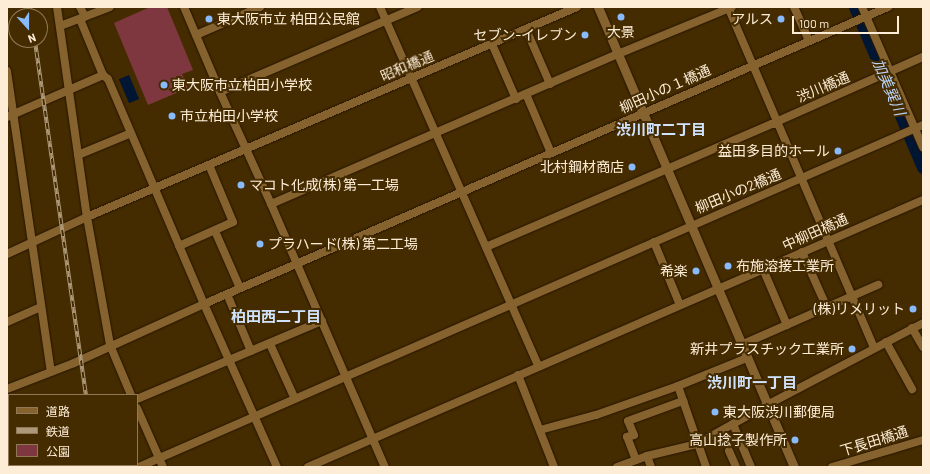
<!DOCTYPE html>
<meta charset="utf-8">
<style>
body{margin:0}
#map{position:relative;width:930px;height:474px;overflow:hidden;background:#452c00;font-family:Barlow,"Noto Sans JP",sans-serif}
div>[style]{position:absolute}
.green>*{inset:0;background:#7f373f}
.water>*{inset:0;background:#011633;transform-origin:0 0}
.river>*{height:13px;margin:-6.5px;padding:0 6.5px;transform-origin:6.5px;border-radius:6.5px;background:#011633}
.roads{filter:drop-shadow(0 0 1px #271600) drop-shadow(0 0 1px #271600)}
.minor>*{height:8px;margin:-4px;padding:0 4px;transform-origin:4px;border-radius:4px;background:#86632e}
.tertiary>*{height:9px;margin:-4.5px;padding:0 4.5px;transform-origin:4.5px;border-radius:4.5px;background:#86632e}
.rail>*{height:3.5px;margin-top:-1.75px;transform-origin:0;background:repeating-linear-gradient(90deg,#452c00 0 6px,#ad9979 0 12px);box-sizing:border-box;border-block:1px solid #ad9979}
.dots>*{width:11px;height:11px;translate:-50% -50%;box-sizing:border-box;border:2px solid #452c00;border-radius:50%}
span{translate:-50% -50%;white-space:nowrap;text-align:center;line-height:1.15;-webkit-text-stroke:4px #452c00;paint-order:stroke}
.poi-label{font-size:14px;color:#fdedd7}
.left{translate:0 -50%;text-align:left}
.right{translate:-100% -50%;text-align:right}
.street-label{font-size:14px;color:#fdedd7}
.water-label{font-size:15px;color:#bad3f5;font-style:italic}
.neighbourhood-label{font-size:15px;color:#d0e3fc;font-weight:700}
.frame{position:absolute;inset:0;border:8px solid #fdedd7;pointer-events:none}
.legend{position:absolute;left:8px;top:394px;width:130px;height:72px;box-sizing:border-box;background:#452c00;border:1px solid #8f7956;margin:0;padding:5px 7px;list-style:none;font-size:12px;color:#fdedd7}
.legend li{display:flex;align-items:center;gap:8px;height:20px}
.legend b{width:20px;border:1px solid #8f7956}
.north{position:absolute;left:8px;top:8px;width:40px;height:40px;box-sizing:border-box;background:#452c00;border:1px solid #8f7956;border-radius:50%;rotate:159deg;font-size:11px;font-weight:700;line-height:16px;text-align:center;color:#fdedd7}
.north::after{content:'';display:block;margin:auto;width:14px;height:18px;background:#88bafc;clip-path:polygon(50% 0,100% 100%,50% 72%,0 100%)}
.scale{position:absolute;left:792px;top:16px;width:107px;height:18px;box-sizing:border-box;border:2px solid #fdedd7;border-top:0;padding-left:5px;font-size:12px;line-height:14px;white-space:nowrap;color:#fdedd7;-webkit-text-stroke:3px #452c00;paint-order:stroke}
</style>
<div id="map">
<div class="green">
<div style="clip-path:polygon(150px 7px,167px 7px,193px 70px,182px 74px,188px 88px,148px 105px,114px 23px)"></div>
</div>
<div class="water">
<div style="left:129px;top:75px;width:26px;height:11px;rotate:67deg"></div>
</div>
<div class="river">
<div style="left:855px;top:7px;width:174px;rotate:67deg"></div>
</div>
<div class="roads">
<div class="minor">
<div style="left:57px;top:7px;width:212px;rotate:81.9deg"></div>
<div style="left:87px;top:217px;width:130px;rotate:79.8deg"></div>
<div style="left:110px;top:345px;width:54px;rotate:67.2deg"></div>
<div style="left:80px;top:7px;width:11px;rotate:63deg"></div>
<div style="left:184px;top:7px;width:92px;rotate:67deg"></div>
<div style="left:220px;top:92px;width:123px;rotate:65.5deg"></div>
<div style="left:271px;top:204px;width:287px;rotate:66.6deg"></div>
<div style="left:380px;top:7px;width:392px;rotate:66.2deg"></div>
<div style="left:728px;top:7px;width:371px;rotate:66.8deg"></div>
<div style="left:794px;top:7px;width:36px;rotate:66deg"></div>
<div style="left:862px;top:7px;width:153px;rotate:66.5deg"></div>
<div style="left:80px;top:19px;width:61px;rotate:67.7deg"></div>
<div style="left:103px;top:75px;width:6px;rotate:39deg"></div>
<div style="left:108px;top:79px;width:245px;rotate:66.9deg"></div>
<div style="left:204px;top:304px;width:179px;rotate:65.9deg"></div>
<div style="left:60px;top:26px;width:53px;rotate:-20.8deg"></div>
<div style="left:526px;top:29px;width:60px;rotate:66.4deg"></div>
<div style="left:196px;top:35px;width:70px;rotate:-23.6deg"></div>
<div style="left:492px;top:44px;width:60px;rotate:66.4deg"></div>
<div style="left:7px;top:71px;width:304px;rotate:81.7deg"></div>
<div style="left:220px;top:92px;width:215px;rotate:-23.3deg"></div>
<div style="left:526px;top:94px;width:64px;rotate:67deg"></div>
<div style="left:7px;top:117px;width:105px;rotate:-23.6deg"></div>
<div style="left:776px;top:122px;width:161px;rotate:-23.9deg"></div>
<div style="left:78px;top:155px;width:57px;rotate:-22.5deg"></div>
<div style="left:271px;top:204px;width:378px;rotate:-23.4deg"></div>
<div style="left:618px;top:54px;width:123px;rotate:-22.4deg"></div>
<div style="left:215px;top:231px;width:62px;rotate:66.3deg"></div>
<div style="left:654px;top:242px;width:68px;rotate:67.6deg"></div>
<div style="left:179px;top:246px;width:59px;rotate:-24deg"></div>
<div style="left:233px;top:222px;width:62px;rotate:-112.8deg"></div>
<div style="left:486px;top:247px;width:311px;rotate:-23.3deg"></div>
<div style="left:772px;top:124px;width:5px"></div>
<div style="left:802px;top:252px;width:61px;rotate:65.9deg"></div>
<div style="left:7px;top:254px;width:88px;rotate:-24.8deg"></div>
<div style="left:87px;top:217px;width:533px;rotate:-23.2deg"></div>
<div style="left:763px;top:269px;width:61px;rotate:66.8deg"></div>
<div style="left:227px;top:294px;width:62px;rotate:67.2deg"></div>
<div style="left:7px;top:322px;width:36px;rotate:-24deg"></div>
<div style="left:912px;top:328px;width:22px;rotate:60deg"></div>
<div style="left:886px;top:342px;width:54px;rotate:61deg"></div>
<div style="left:270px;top:344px;width:60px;rotate:65.6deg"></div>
<div style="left:741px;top:345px;width:150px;rotate:-23.7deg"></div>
<div style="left:518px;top:375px;width:99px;rotate:68.6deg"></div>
<div style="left:678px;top:386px;width:86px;rotate:70.9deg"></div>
<div style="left:7px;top:389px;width:72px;rotate:-21.2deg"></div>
<div style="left:74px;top:363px;width:143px;rotate:-24.4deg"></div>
<div style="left:204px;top:304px;width:746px;rotate:-23.47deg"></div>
<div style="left:137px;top:399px;width:201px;rotate:-22.9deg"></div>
<div style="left:137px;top:408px;width:64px;rotate:66.2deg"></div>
<div style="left:733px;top:424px;width:47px;rotate:67.3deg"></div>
<div style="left:540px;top:430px;width:58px;rotate:-15deg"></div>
<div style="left:596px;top:415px;width:87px;rotate:-19.5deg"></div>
<div style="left:678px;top:386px;width:74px;rotate:-22.1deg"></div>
<div style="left:7px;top:451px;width:2px"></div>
<div style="left:729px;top:451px;width:17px;rotate:66deg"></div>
<div style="left:647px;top:456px;width:12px;rotate:70deg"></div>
<div style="left:636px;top:460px;width:25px;rotate:-111deg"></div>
<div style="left:627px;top:437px;width:7px;rotate:-16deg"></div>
<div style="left:634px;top:435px;width:15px;rotate:-113deg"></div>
<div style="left:628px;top:421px;width:59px;rotate:-20deg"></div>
<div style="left:139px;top:467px;width:855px;rotate:-23.57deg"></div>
<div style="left:308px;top:467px;width:670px;rotate:-23.47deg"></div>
<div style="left:617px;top:467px;width:32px;rotate:-20deg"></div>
<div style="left:647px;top:456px;width:51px;rotate:-13.5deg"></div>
<div style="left:697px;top:444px;width:80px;rotate:-29.1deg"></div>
<div style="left:767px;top:405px;width:176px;rotate:-27.7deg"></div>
<div style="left:832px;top:467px;width:95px;rotate:-16.5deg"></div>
</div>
<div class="tertiary">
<div style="left:598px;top:7px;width:500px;rotate:66.92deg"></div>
<div style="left:7px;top:419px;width:4px;rotate:63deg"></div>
<div style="left:34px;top:465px;width:2px;rotate:63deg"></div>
</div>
</div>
<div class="rail">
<div style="left:30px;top:7px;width:9px;rotate:77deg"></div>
<div style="left:35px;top:40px;width:359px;rotate:81.8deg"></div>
<div style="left:96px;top:465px;width:2px;rotate:63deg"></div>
</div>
<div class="dots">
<div style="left:621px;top:17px;background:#88bafc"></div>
<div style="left:209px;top:19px;background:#88bafc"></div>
<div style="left:781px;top:19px;background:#88bafc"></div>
<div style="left:585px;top:35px;background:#88bafc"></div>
<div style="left:164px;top:85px;background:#88bafc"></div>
<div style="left:172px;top:116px;background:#88bafc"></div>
<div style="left:838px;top:151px;background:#88bafc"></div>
<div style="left:632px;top:167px;background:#88bafc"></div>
<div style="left:241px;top:185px;background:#88bafc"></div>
<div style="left:260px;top:244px;background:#88bafc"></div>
<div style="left:728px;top:266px;background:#88bafc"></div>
<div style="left:696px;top:271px;background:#88bafc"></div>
<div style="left:913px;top:309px;background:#88bafc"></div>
<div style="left:852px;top:349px;background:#88bafc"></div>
<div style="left:715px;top:412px;background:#88bafc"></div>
<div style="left:795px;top:440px;background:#88bafc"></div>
</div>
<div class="poi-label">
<span class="left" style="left:217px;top:19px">東大阪市立 柏田公民館</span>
<span class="right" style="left:773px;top:19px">アルス</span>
<span style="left:621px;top:32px">大景</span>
<span class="right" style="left:577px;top:35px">セブン-イレブン</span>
<span class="left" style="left:172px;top:85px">東大阪市立柏田小学校</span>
<span class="left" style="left:180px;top:116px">市立柏田小学校</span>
<span class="right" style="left:830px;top:151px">益田多目的ホール</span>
<span class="right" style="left:624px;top:167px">北村鋼材商店</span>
<span class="left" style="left:249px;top:185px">マコト化成(株) 第一工場</span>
<span class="left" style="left:268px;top:244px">プラハード(株) 第二工場</span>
<span class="left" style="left:736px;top:266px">布施溶接工業所</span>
<span class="right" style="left:688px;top:271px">希楽</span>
<span class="right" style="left:905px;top:309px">(株)リメリット</span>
<span class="right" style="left:844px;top:349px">新井プラスチック工業所</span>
<span class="left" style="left:723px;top:412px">東大阪渋川郵便局</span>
<span class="right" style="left:787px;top:440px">高山捻子製作所</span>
</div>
<div class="street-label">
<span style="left:407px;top:66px;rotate:-23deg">昭和橋通</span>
<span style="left:823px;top:87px;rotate:-23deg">渋川橋通</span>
<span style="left:665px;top:89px;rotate:-24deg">柳田小の１橋通</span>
<span style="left:738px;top:191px;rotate:-23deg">柳田小の2橋通</span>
<span style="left:815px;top:232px;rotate:-24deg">中柳田橋通</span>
<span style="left:874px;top:441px;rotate:-17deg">下長田橋通</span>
</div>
<div class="water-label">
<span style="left:889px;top:87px;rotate:67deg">加美巽川</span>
</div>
<div class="neighbourhood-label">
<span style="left:661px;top:130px">渋川町二丁目</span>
<span style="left:276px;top:317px">柏田西二丁目</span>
<span style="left:752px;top:383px">渋川町一丁目</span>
</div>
<div class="frame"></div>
<ul class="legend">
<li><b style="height:5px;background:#86632e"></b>道路</li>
<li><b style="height:5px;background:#ad9979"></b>鉄道</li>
<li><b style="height:11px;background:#7f373f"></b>公園</li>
</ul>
<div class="north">N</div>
<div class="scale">100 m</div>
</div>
